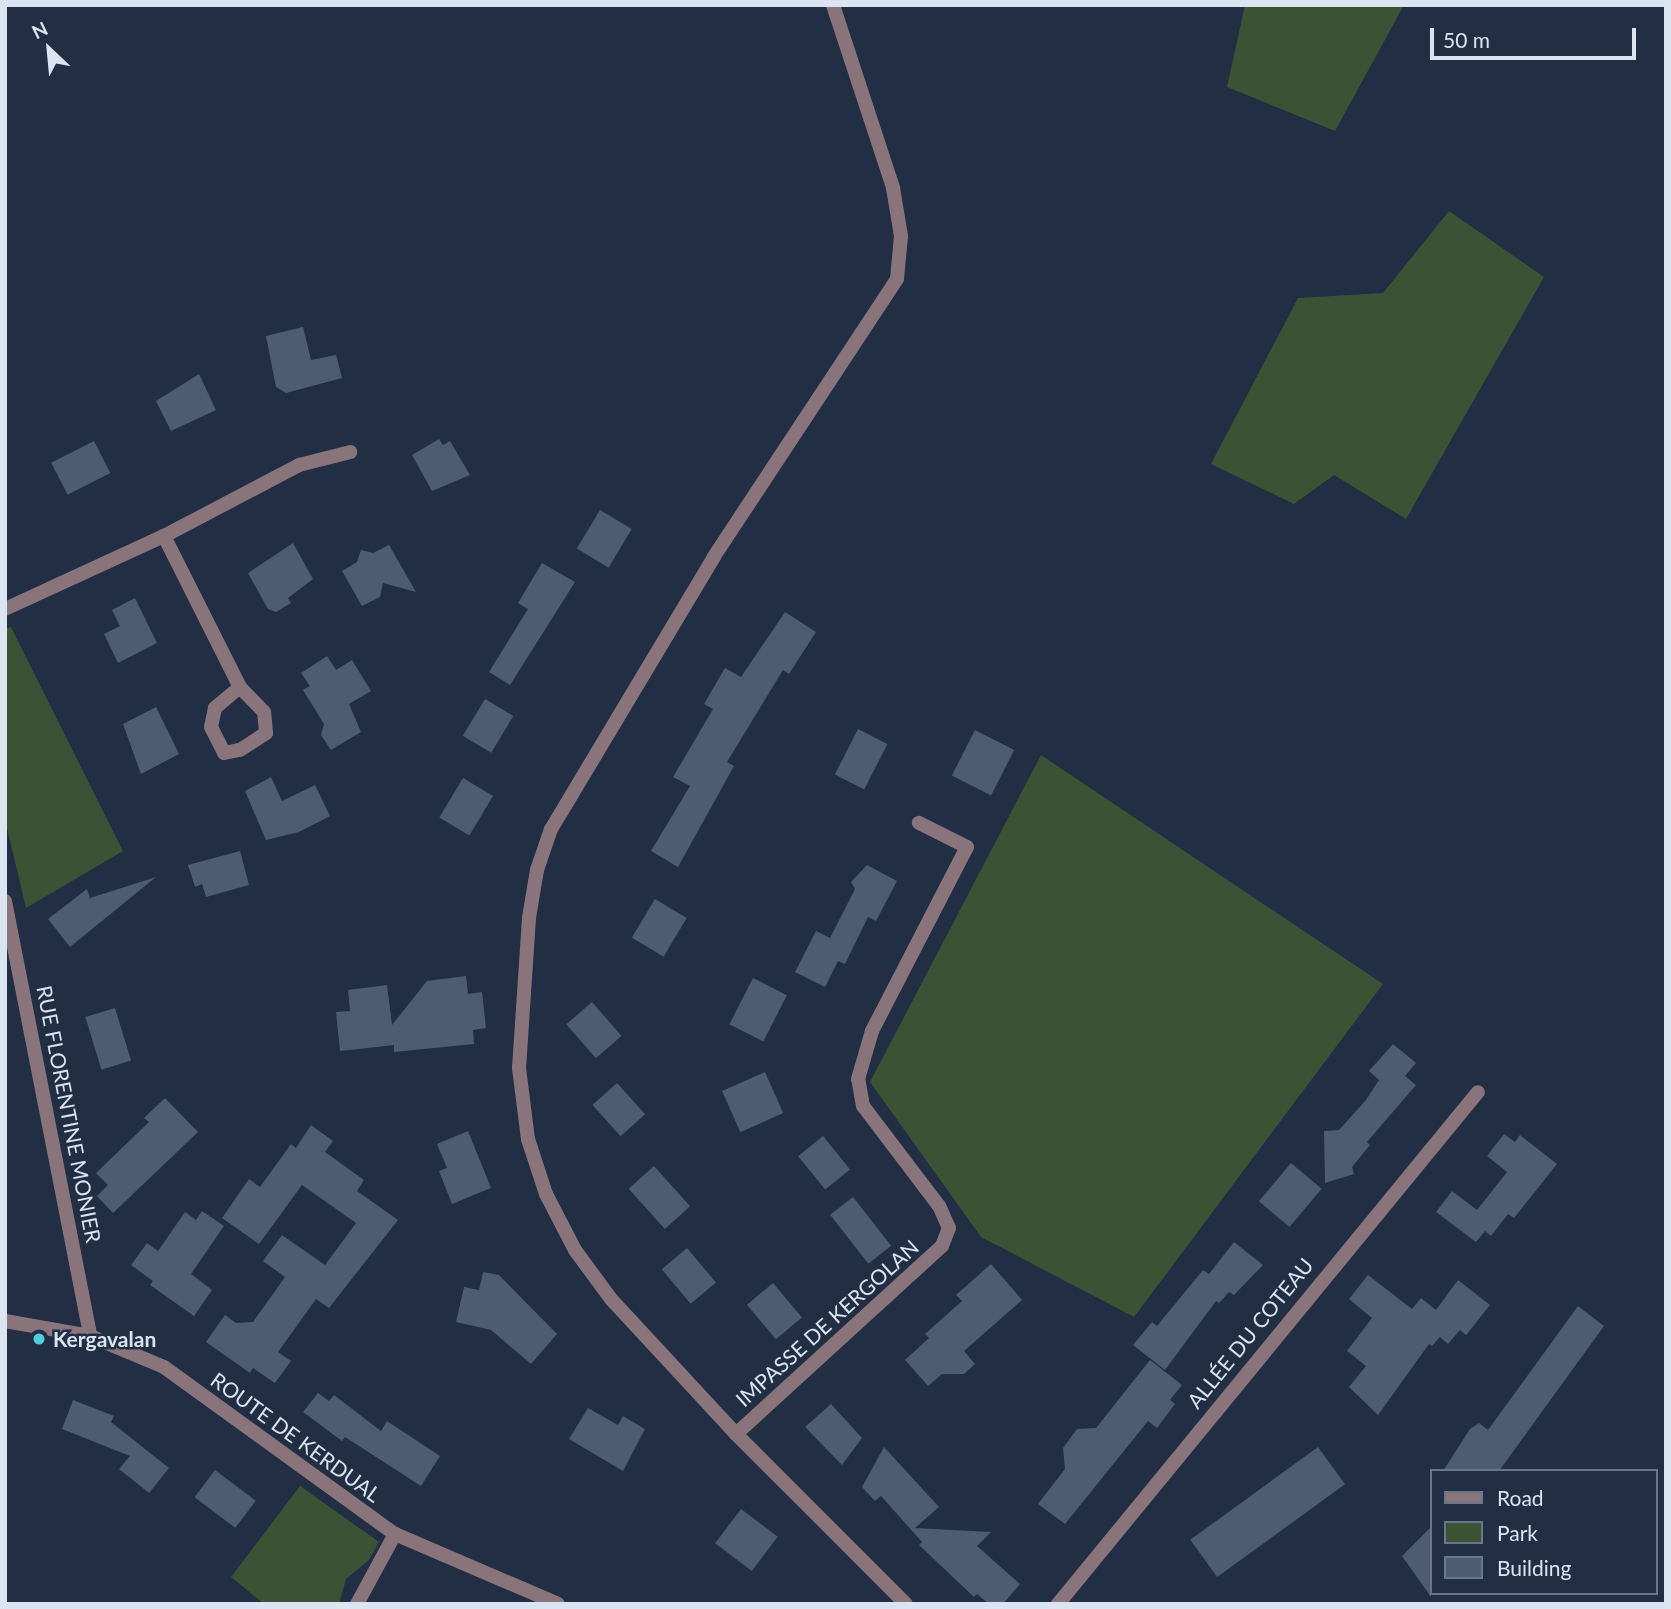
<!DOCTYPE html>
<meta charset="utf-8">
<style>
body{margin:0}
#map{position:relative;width:1671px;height:1609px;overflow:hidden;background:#212e43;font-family:Lato,sans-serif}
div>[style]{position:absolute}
.green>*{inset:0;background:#3c5234}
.building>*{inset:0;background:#4d5c73;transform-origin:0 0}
.minor>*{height:14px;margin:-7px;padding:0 7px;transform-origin:7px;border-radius:7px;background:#8a747c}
.tertiary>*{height:14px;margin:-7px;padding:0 7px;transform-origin:7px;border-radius:7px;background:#8a747c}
.dots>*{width:19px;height:19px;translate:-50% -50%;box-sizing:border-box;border:4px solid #212e43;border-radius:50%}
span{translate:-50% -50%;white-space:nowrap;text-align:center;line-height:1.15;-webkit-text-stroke:5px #212e43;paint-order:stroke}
.street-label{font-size:21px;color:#dbe4f1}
.poi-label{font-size:21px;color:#dbe4f1;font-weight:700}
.left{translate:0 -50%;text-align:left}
.frame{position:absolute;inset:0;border:7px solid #dbe4f1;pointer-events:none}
.legend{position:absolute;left:1430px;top:1469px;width:228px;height:126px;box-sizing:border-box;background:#212e43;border:2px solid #6b7789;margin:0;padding:9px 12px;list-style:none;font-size:21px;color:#dbe4f1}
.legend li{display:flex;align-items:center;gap:14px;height:35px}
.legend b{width:35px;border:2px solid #6b7789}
.north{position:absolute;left:14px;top:14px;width:70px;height:70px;-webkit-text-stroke:5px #212e43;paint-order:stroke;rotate:334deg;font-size:19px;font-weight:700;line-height:28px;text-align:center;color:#dbe4f1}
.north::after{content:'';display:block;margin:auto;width:24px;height:32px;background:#dbe4f1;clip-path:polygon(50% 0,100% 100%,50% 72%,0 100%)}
.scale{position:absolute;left:1430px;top:28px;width:206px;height:32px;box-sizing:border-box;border:4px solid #dbe4f1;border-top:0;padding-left:9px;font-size:21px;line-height:24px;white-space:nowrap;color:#dbe4f1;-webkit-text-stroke:5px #212e43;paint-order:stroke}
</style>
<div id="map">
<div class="green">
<div style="clip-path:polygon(1245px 5px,1404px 5px,1335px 131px,1227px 87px)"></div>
<div style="clip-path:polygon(1449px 211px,1544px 277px,1406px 519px,1334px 475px,1294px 504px,1211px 464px,1298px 298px,1383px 293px)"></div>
<div style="clip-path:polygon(11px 627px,123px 851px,26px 908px,5px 820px,5px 629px)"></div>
<div style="clip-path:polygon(1041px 755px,1383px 984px,1134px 1317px,981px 1237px,870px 1082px)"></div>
<div style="clip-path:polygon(300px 1486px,379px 1542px,369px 1560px,346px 1579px,339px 1604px,264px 1604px,231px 1577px)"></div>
</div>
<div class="building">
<div style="clip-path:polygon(303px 327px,311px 360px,336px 355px,342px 378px,286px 393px,276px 387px,266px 336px)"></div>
<div style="clip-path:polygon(199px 374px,216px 410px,171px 431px,156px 401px)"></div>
<div style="clip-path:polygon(439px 439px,443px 445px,450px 441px,470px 475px,432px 491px,412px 455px)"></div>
<div style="left:94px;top:441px;width:36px;height:48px;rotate:63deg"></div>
<div style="left:600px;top:510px;width:37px;height:45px;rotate:31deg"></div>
<div style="clip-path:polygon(293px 543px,313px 579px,288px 598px,291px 603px,276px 612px,268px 609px,248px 573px)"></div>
<div style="clip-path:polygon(389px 545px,416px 592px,383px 583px,380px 597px,362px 606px,342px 571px,357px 562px,361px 550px,373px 553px)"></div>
<div style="clip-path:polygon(542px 563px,575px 582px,510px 685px,489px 672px,528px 609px,518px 603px)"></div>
<div style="clip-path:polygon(135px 598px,157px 643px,118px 663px,104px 634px,120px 626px,112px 610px)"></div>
<div style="clip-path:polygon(785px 612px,816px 632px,789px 674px,783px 670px,727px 762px,734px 766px,678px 867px,651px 851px,690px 786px,673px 777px,713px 709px,704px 704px,725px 668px,741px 677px)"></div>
<div style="clip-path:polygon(327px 656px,336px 670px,352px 660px,371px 691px,349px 704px,361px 732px,331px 750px,321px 735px,324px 724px,303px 690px,310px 686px,301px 673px)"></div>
<div style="left:485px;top:699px;width:33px;height:43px;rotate:31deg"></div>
<div style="clip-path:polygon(156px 707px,179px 754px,141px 774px,123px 724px)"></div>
<div style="left:858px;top:729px;width:33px;height:51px;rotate:27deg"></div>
<div style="left:975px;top:730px;width:44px;height:51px;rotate:27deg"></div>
<div style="clip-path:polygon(271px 777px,282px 801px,315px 785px,330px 816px,299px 832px,266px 840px,245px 791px)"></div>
<div style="left:463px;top:778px;width:35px;height:46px;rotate:31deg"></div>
<div style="clip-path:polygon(240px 851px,249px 885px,206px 897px,202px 884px,195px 887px,188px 865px)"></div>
<div style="clip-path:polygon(867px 865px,897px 881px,876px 921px,868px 917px,845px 964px,838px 961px,825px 987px,795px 972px,816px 931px,830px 938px,855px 889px,851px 882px)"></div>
<div style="clip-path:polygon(156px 877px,70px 947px,48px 919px,87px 889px,90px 898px)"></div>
<div style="left:655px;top:899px;width:37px;height:45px;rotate:31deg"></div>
<div style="clip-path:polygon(466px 976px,468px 994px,482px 992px,486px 1028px,473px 1030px,474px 1044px,394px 1052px,394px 1045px,340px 1051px,336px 1012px,350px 1011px,348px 990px,387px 985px,392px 1025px,427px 981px)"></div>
<div style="left:753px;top:978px;width:38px;height:52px;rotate:27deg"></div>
<div style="left:592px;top:1002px;width:45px;height:34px;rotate:49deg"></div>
<div style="left:115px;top:1008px;width:55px;height:31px;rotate:73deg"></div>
<div style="clip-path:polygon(1393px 1044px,1416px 1063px,1405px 1076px,1416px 1085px,1367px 1142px,1370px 1145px,1352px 1167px,1354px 1174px,1325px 1183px,1324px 1131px,1339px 1130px,1366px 1100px,1379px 1080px,1369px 1071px)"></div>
<div style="left:765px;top:1072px;width:45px;height:47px;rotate:66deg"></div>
<div style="left:617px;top:1083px;width:42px;height:33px;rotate:48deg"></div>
<div style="clip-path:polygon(165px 1098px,198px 1132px,113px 1213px,97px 1196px,108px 1185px,96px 1173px,149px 1122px,144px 1118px)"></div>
<div style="clip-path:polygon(311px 1125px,333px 1141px,325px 1152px,364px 1180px,357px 1191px,398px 1220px,329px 1308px,316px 1299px,278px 1352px,291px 1361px,275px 1383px,253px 1368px,250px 1373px,206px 1342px,225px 1315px,236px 1323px,253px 1322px,285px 1277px,263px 1261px,282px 1235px,325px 1265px,356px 1223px,302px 1185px,259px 1244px,222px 1218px,249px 1179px,260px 1187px,291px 1144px,296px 1148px)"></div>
<div style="clip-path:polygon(468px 1131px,491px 1188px,452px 1204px,439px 1171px,447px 1168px,437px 1144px)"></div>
<div style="clip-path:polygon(1504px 1134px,1515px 1142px,1520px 1135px,1557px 1164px,1514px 1218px,1508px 1214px,1491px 1236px,1485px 1231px,1476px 1242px,1436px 1212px,1452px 1191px,1477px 1210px,1507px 1172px,1487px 1156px)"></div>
<div style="left:823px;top:1136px;width:43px;height:32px;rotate:51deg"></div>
<div style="left:1291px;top:1163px;width:40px;height:50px;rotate:40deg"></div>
<div style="left:654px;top:1166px;width:54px;height:34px;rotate:48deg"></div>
<div style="left:853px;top:1197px;width:62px;height:29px;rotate:52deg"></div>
<div style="clip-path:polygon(202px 1211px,224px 1226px,191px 1274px,212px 1290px,194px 1316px,150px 1285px,153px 1281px,131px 1265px,147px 1243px,158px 1251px,185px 1212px,196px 1220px)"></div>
<div style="clip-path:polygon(1234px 1242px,1263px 1265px,1234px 1295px,1229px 1292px,1219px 1303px,1216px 1301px,1165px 1370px,1133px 1345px,1152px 1322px,1157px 1326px,1203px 1270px,1209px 1274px)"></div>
<div style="left:687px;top:1248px;width:45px;height:33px;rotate:50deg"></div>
<div style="clip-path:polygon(991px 1264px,1022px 1300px,964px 1351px,975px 1364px,964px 1374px,942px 1374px,928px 1386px,905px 1360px,929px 1338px,925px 1334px,962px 1301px,956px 1295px)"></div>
<div style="clip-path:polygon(483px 1272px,499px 1275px,557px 1334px,531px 1364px,491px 1330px,456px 1322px,464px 1287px,479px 1290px)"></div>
<div style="clip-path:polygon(1368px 1275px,1412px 1309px,1421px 1298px,1436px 1310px,1458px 1280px,1490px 1305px,1466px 1335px,1460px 1330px,1448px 1344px,1440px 1337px,1432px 1346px,1429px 1344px,1378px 1415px,1349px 1387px,1366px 1366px,1347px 1351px,1372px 1318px,1349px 1299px)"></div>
<div style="left:773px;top:1283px;width:45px;height:34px;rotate:50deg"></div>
<div style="clip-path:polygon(1578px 1306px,1604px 1326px,1499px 1471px,1443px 1471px,1470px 1429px,1479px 1423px,1488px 1430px)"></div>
<div style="clip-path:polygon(1150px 1360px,1182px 1385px,1170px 1400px,1175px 1404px,1157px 1428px,1148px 1421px,1065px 1524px,1038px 1504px,1065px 1469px,1063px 1448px,1077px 1429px,1096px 1428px)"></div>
<div style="clip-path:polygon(318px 1393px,329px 1401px,334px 1395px,381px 1431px,387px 1421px,440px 1456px,421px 1486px,345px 1437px,342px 1441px,303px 1412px)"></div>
<div style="clip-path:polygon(73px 1400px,114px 1416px,111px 1422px,169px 1468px,149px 1493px,119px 1469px,130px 1456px,62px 1429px)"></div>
<div style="clip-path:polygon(831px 1404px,862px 1438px,842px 1465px,805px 1427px)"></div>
<div style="clip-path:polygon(588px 1408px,618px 1425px,623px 1416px,645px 1429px,623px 1471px,569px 1439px)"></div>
<div style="clip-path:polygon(884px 1447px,939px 1507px,915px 1528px,991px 1532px,977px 1546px,1020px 1584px,1003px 1604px,989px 1604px,977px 1594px,974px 1597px,919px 1545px,922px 1542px,881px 1496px,875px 1501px,862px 1487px)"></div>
<div style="left:1318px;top:1447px;width:46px;height:158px;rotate:54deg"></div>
<div style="left:215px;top:1470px;width:51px;height:34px;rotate:37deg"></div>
<div style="left:741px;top:1509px;width:46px;height:43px;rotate:37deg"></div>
<div style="clip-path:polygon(1431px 1527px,1431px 1597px,1402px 1556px)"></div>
</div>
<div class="minor">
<div style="left:164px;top:536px;width:169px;rotate:63.3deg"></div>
<div style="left:240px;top:687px;width:33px;rotate:140deg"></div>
<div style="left:215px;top:708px;width:19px;rotate:102deg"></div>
<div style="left:211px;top:727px;width:29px;rotate:63deg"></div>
<div style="left:224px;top:753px;width:16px;rotate:-11deg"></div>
<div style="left:240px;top:750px;width:31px;rotate:-33deg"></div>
<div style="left:266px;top:733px;width:21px;rotate:-95deg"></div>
<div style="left:264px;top:712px;width:35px;rotate:-134deg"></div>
<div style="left:5px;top:609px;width:175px;rotate:-24.7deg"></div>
<div style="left:164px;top:536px;width:153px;rotate:-27.7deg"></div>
<div style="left:299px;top:465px;width:53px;rotate:-14.3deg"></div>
<div style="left:5px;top:901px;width:443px;rotate:78.9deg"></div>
<div style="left:736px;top:1434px;width:279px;rotate:-42.4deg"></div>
<div style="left:942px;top:1246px;width:19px;rotate:-69deg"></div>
<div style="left:949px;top:1228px;width:24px;rotate:-114deg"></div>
<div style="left:939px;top:1206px;width:126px;rotate:-127.2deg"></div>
<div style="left:863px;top:1106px;width:27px;rotate:-100deg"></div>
<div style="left:858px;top:1079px;width:50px;rotate:-73.7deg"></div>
<div style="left:872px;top:1031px;width:207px;rotate:-62.7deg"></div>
<div style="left:967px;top:847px;width:54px;rotate:-153.4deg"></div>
<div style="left:357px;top:1604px;width:80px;rotate:-61.5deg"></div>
<div style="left:1058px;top:1604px;width:662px;rotate:-50.64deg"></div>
</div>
<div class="tertiary">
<div style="left:833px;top:5px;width:193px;rotate:71.8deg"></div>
<div style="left:893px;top:188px;width:49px;rotate:80.5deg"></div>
<div style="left:901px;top:236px;width:43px;rotate:95.3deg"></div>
<div style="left:897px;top:279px;width:333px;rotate:123.4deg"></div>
<div style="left:714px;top:557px;width:317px;rotate:120.9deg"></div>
<div style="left:551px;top:829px;width:43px;rotate:108.9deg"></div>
<div style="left:537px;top:870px;width:49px;rotate:99.5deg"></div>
<div style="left:529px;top:918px;width:150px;rotate:93.8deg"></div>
<div style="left:519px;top:1068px;width:72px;rotate:82.8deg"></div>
<div style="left:528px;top:1139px;width:58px;rotate:71.9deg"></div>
<div style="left:546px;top:1194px;width:63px;rotate:62.6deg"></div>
<div style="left:575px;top:1250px;width:61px;rotate:53.7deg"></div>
<div style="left:611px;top:1299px;width:184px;rotate:47.2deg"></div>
<div style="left:736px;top:1434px;width:240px;rotate:45deg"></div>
<div style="left:5px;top:1321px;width:86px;rotate:10deg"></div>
<div style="left:90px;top:1336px;width:80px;rotate:22.7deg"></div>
<div style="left:164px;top:1367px;width:285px;rotate:35.9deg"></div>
<div style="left:395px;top:1534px;width:177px;rotate:23.2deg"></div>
</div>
<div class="dots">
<div style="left:39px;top:1339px;background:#54cadd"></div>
</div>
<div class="street-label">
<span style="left:69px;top:1114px;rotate:79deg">RUE FLORENTINE MONIER</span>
<span style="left:827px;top:1323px;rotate:-42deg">IMPASSE DE KERGOLAN</span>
<span style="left:1250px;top:1333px;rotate:-51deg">ALLÉE DU COTEAU</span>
<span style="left:296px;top:1437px;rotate:36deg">ROUTE DE KERDUAL</span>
</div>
<div class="poi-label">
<span class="left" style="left:53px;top:1339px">Kergavalan</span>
</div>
<div class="frame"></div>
<ul class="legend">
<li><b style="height:9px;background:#8a747c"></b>Road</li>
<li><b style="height:19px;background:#3c5234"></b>Park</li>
<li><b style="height:19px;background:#4d5c73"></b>Building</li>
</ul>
<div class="north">N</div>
<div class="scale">50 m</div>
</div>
